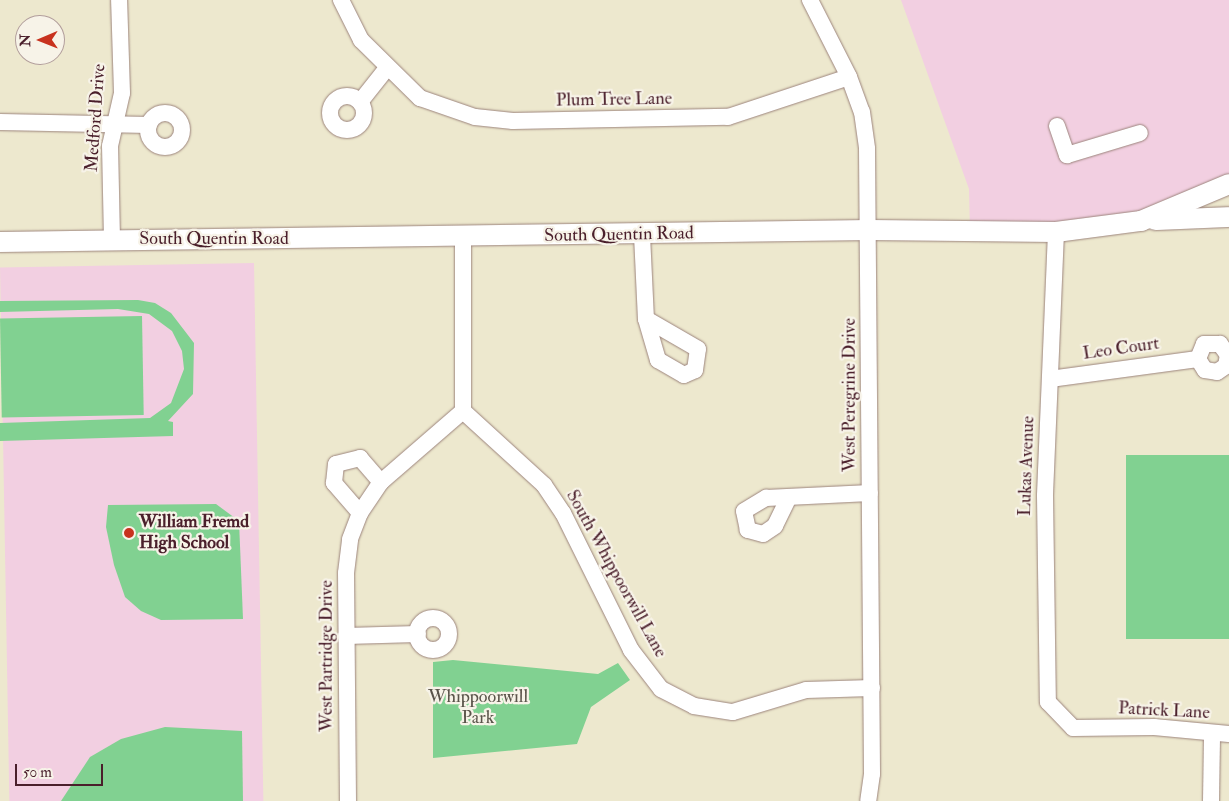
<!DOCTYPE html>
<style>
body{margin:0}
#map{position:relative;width:1229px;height:801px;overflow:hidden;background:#ede8ce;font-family:"IM FELL Double Pica",serif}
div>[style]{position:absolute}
.built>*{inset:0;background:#f2cfe1;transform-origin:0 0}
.green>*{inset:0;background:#81d191;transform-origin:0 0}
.roads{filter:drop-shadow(0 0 1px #9c847c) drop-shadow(0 0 1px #9c847c)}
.minor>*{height:16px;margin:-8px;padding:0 8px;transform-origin:8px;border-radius:8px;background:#fff}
.minor>.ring{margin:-8px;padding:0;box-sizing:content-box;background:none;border:16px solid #fff;border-radius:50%}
.major>*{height:20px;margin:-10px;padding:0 10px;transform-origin:10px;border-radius:10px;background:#fff}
.dots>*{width:14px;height:14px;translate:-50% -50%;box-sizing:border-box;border:2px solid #f7f3e8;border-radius:50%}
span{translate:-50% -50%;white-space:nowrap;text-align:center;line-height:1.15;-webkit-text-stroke:4.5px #f7f3e8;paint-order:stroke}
.street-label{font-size:18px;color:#4a1f2b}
.poi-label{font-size:18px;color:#4a1f2b;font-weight:700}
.left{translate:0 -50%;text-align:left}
.park-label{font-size:18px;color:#5a544a}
.north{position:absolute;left:15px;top:15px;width:50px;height:50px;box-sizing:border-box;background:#f7f3e8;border:1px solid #b29e9c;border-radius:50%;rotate:269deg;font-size:14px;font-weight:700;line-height:20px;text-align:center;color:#4a1f2b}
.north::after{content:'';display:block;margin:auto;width:18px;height:22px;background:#c8321e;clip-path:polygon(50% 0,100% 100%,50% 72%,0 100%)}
.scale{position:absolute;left:15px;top:764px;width:88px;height:22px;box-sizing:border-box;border:2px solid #4a1f2b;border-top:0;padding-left:6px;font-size:15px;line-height:18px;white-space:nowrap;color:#4a1f2b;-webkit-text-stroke:4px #f7f3e8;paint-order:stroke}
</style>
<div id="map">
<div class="built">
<div style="clip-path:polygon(901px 0,1229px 0,1229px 184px,1141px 221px,970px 231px,969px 189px)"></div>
<div style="left:254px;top:263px;width:538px;height:254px;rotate:89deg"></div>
</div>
<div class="green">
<div style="clip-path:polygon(138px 300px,155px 303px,171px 313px,194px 343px,193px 394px,168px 421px,173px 422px,173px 436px,0 441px,0 423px,150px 418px,171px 403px,184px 369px,182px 351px,172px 331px,149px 314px,118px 309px,0 312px,0 301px)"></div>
<div style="left:142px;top:316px;width:99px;height:142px;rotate:89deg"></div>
<div style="left:1229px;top:455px;width:184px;height:103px;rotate:90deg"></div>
<div style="clip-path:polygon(216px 504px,239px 521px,243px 619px,161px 620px,141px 611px,125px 597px,114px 565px,106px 527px,108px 505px)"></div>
<div style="clip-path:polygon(453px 660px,598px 674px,618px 663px,630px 680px,591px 707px,577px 744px,433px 758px,433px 662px)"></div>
<div style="clip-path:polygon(165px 727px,242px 731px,243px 801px,61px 801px,90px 757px,121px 739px)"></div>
</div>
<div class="roads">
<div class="minor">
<div style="left:341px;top:0;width:45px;rotate:63.4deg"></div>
<div style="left:361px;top:40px;width:83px;rotate:44.5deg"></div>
<div style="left:420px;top:98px;width:58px;rotate:19.1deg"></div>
<div style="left:475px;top:117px;width:38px;rotate:6deg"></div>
<div style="left:513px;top:121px;width:215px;rotate:-1.1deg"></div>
<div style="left:728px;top:117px;width:127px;rotate:-18.3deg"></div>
<div style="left:810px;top:0;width:86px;rotate:63.1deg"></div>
<div style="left:849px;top:77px;width:37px;rotate:70deg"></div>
<div style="left:862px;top:112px;width:37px;rotate:82deg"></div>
<div style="left:867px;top:149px;width:625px;rotate:89.54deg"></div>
<div style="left:872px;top:774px;width:27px;rotate:98deg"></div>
<div class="ring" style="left:330px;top:96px;width:18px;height:18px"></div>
<div style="left:360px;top:102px;width:43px;rotate:-51.5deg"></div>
<div class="ring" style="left:148px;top:113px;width:18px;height:18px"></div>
<div style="left:0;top:122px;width:149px;rotate:1.2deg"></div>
<div style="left:1057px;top:126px;width:31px;rotate:71deg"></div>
<div style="left:1067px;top:155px;width:76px;rotate:-16.8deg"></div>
<div style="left:1056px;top:232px;width:264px;rotate:92.4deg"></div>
<div style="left:1045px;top:496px;width:206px;rotate:89.2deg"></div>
<div style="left:1048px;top:702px;width:36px;rotate:46deg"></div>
<div style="left:1073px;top:728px;width:81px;rotate:-0.7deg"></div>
<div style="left:1154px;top:727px;width:75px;rotate:5.3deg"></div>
<div style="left:642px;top:235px;width:84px;rotate:87.3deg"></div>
<div style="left:646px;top:319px;width:43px;rotate:73.7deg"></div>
<div style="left:658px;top:360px;width:30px;rotate:30deg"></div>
<div style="left:684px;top:375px;width:12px;rotate:-24deg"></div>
<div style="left:695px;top:370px;width:21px;rotate:-82deg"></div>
<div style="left:698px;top:349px;width:60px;rotate:-150deg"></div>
<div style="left:112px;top:240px;width:94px;rotate:-91.2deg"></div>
<div style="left:110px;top:146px;width:54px;rotate:-77.2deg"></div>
<div style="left:122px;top:93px;width:93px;rotate:-91.8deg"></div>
<div style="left:1050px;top:379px;width:149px;rotate:-7.7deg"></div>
<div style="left:1198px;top:359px;width:13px;rotate:58deg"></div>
<div style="left:1205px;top:370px;width:12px;rotate:9deg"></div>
<div style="left:1217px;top:372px;width:11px;rotate:-34deg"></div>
<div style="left:1226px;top:366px;width:11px;rotate:-80deg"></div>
<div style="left:1228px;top:355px;width:14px;rotate:-126deg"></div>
<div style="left:1220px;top:344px;width:16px;rotate:180deg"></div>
<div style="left:1204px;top:344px;width:16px;rotate:112deg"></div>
<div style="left:463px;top:411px;width:110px;rotate:42.4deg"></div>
<div style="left:544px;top:485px;width:34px;rotate:56deg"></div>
<div style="left:563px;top:513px;width:153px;rotate:63.6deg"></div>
<div style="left:631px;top:650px;width:49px;rotate:52.4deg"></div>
<div style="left:661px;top:689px;width:37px;rotate:27deg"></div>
<div style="left:694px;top:706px;width:39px;rotate:9deg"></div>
<div style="left:733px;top:712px;width:76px;rotate:-16.8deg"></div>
<div style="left:806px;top:690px;width:66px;rotate:-1.7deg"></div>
<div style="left:789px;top:497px;width:32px;rotate:116deg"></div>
<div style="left:775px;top:526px;width:14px;rotate:146deg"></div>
<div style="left:763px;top:534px;width:16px;rotate:-165deg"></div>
<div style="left:748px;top:530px;width:19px;rotate:-102deg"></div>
<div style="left:744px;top:511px;width:26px;rotate:-31deg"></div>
<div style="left:766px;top:498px;width:104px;rotate:-2.8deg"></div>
<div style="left:360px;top:513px;width:40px;rotate:-131deg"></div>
<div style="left:334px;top:483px;width:19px;rotate:-84deg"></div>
<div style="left:336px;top:464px;width:25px;rotate:-14deg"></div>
<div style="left:360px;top:458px;width:32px;rotate:49deg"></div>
<div class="ring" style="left:417px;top:618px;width:16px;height:16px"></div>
<div style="left:346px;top:636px;width:72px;rotate:-1.6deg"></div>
<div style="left:348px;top:801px;width:228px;rotate:-90.5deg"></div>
<div style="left:346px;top:573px;width:34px;rotate:-83deg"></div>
<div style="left:350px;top:539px;width:28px;rotate:-69deg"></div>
<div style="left:360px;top:513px;width:37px;rotate:-56deg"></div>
<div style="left:381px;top:482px;width:108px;rotate:-40.9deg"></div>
<div style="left:463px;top:411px;width:173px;rotate:-90deg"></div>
<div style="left:1211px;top:801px;width:67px;rotate:-89.1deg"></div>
</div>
<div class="major">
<div style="left:1155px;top:220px;width:74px;rotate:-2.3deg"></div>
<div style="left:0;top:242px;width:870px;rotate:-0.79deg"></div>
<div style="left:870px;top:230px;width:186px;rotate:0.6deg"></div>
<div style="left:1056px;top:232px;width:86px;rotate:-7.4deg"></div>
<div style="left:1141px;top:221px;width:95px;rotate:-22.8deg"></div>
</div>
</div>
<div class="dots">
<div style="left:129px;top:533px;background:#c8321e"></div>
</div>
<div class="street-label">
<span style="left:614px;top:100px;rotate:-1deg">Plum Tree Lane</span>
<span style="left:96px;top:118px;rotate:-86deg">Medford Drive</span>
<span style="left:619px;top:235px;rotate:-1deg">South Quentin Road</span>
<span style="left:214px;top:239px">South Quentin Road</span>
<span style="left:1121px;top:349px;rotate:-8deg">Leo Court</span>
<span style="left:850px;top:395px;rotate:-90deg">West Peregrine Drive</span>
<span style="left:1027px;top:466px;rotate:-88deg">Lukas Avenue</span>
<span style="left:616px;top:574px;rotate:61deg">South Whippoorwill Lane</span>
<span style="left:327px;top:656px;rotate:-90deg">West Partridge Drive</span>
<span style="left:1164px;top:711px;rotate:3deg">Patrick Lane</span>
</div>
<div class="poi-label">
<span class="left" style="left:139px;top:533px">William Fremd<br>High School</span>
</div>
<div class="park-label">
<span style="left:478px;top:708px">Whippoorwill<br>Park</span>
</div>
<div class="north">N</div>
<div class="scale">50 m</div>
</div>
